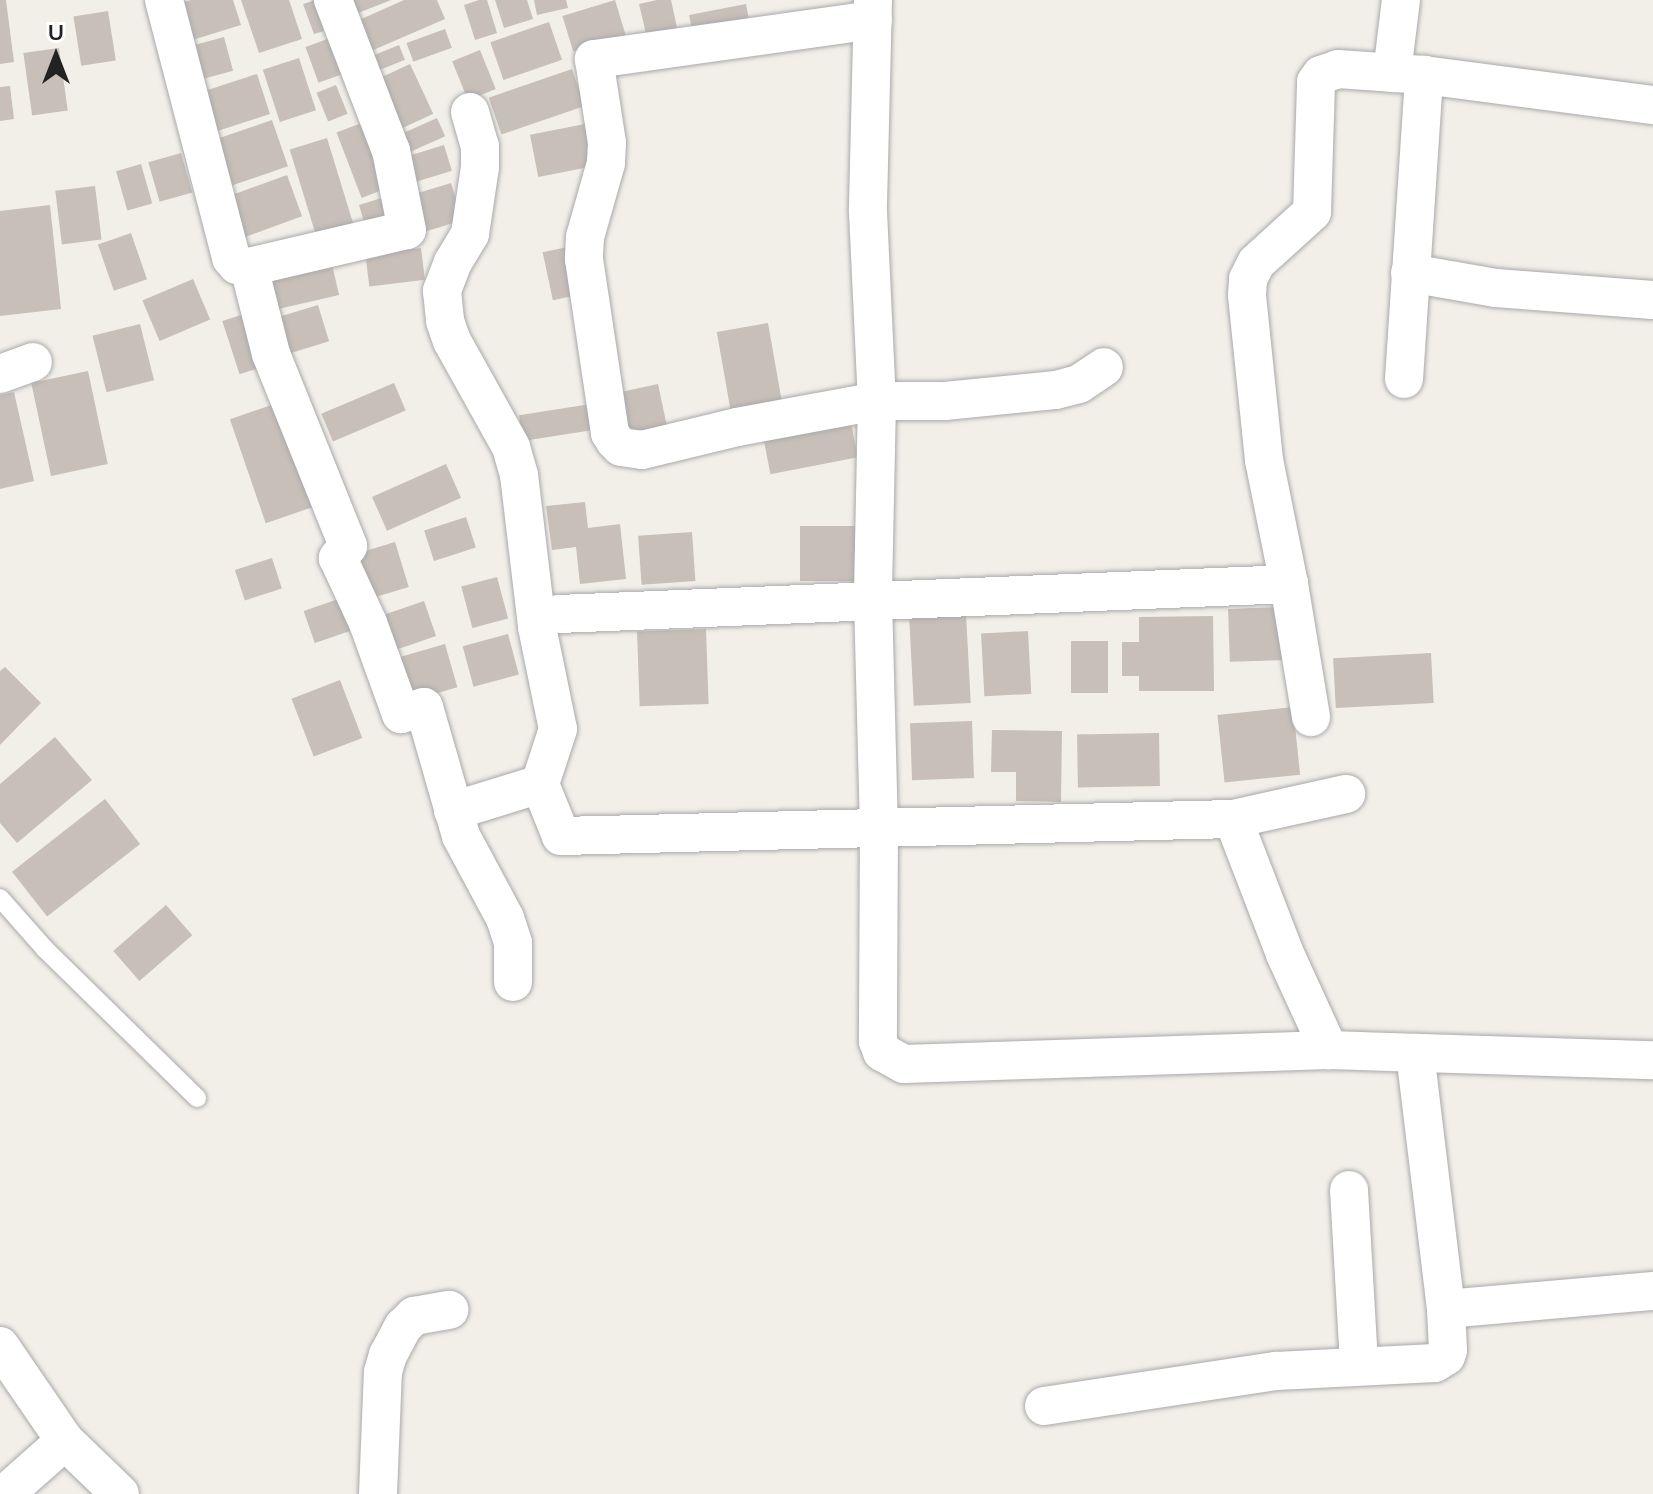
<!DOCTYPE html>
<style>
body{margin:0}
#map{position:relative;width:1653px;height:1494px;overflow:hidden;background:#f2efe9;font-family:Mulish,sans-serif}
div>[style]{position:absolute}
.building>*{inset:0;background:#c7bfb8;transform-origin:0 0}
.roads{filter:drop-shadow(0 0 2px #a9a9a9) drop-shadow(0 0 2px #a9a9a9)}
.service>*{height:18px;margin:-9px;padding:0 9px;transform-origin:9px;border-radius:9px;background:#fff}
.minor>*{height:38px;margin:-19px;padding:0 19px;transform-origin:19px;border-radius:19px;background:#fff}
span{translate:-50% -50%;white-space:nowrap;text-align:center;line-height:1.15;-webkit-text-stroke:8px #fff;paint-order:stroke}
.north{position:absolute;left:16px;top:16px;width:80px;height:80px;-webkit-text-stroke:6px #fff;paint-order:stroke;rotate:0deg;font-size:22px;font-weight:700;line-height:32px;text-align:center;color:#222}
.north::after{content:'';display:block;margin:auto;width:28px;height:36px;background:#222;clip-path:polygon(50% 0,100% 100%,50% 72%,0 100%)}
</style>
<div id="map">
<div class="building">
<div style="clip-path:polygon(0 0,6px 0,14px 62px,0 64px)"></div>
<div style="clip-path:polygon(191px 0,233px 0,241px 25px,189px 41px,177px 4px)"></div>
<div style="clip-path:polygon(241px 0,289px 0,302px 39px,259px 53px)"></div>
<div style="clip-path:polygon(316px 0,344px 25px,314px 34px,303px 4px)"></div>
<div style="clip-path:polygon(347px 0,391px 0,353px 15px)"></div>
<div style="clip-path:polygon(404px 0,437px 0,445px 19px,371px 51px,357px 21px)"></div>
<div style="clip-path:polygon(479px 0,487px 0,497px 33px,475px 40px,464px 5px)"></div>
<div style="clip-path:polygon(495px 0,527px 0,533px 19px,504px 28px)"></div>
<div style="clip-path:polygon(534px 0,566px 0,568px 8px,537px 15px)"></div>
<div style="left:615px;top:0;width:37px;height:55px;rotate:73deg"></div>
<div style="clip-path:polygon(657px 0,671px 0,678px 32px,647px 38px,639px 4px)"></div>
<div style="left:746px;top:4px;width:25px;height:58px;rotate:79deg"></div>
<div style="left:108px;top:11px;width:50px;height:35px;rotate:81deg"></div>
<div style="left:549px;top:22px;width:40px;height:62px;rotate:71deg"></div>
<div style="left:445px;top:29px;width:20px;height:41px;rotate:70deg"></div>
<div style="left:344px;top:33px;width:38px;height:41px;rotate:70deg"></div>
<div style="left:224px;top:37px;width:35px;height:43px;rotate:75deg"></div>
<div style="left:399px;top:45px;width:16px;height:34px;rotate:68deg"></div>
<div style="left:59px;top:48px;width:63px;height:36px;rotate:82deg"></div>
<div style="left:480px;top:50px;width:42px;height:30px;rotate:68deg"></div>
<div style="left:299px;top:58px;width:55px;height:38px;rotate:72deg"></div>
<div style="left:410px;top:64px;width:55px;height:42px;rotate:65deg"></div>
<div style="left:572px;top:69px;width:39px;height:88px;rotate:71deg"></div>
<div style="left:257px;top:74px;width:42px;height:60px;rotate:72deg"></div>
<div style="left:336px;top:85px;width:31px;height:21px;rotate:68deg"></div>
<div style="clip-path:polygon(10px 86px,14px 119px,0 121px,0 87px)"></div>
<div style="left:437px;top:118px;width:20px;height:38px;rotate:66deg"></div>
<div style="left:372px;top:119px;width:70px;height:38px;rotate:69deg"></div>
<div style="left:272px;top:120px;width:49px;height:70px;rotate:71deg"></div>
<div style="left:585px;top:124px;width:43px;height:56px;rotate:79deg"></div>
<div style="left:327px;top:138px;width:101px;height:39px;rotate:73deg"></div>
<div style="left:444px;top:145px;width:27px;height:40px;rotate:73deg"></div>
<div style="left:181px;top:153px;width:41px;height:34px;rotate:74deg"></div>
<div style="left:141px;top:164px;width:41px;height:26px;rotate:74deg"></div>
<div style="left:287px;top:175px;width:44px;height:63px;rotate:70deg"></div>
<div style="left:451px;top:183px;width:39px;height:43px;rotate:73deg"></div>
<div style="left:95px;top:186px;width:54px;height:40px;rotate:83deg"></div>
<div style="clip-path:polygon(398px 193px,370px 242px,359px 205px)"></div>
<div style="clip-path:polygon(50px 205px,61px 309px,0 316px,0 211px)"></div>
<div style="left:131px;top:233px;width:49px;height:35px;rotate:71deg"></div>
<div style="left:572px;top:246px;width:49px;height:30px;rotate:78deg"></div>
<div style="left:421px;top:248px;width:32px;height:56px;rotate:83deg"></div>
<div style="left:331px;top:260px;width:36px;height:69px;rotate:77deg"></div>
<div style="left:193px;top:279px;width:44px;height:55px;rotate:67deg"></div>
<div style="left:318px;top:305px;width:38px;height:56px;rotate:73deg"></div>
<div style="left:247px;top:313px;width:56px;height:26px;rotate:72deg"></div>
<div style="left:768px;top:323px;width:84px;height:52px;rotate:80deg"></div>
<div style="left:140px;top:324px;width:58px;height:49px;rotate:76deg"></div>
<div style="left:88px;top:371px;width:95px;height:58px;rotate:78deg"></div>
<div style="left:394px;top:383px;width:30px;height:79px;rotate:67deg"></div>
<div style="left:658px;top:384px;width:50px;height:43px;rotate:78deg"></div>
<div style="clip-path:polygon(14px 392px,34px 481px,0 489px,0 395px)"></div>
<div style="left:280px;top:402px;width:110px;height:53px;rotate:71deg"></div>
<div style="left:597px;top:403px;width:26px;height:79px;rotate:81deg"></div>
<div style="left:849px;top:412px;width:46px;height:89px;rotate:79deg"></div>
<div style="left:446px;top:464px;width:37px;height:81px;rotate:66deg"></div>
<div style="clip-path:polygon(585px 502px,588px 528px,620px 524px,626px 579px,580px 584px,576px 547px,552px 550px,546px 506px)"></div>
<div style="left:466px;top:517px;width:32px;height:44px;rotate:72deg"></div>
<div style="left:800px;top:526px;width:56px;height:55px"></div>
<div style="left:692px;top:532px;width:49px;height:54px;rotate:86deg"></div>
<div style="left:395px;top:542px;width:47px;height:50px;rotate:73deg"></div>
<div style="left:272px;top:558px;width:32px;height:39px;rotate:72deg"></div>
<div style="left:497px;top:577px;width:43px;height:37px;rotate:75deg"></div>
<div style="left:350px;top:595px;width:34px;height:49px;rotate:71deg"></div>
<div style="left:424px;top:601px;width:37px;height:50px;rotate:71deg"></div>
<div style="left:1282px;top:607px;width:53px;height:54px;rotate:88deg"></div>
<div style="left:966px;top:613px;width:90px;height:57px;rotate:87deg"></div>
<div style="clip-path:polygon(1213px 616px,1214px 691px,1139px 691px,1139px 676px,1122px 676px,1122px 642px,1139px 642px,1139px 617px)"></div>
<div style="left:706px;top:629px;width:75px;height:69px;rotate:88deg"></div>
<div style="left:1028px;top:631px;width:63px;height:47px;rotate:87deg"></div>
<div style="left:508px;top:634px;width:42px;height:47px;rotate:75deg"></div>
<div style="left:1071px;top:641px;width:37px;height:52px"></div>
<div style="left:445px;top:644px;width:45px;height:56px;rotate:74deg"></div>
<div style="left:1431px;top:653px;width:50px;height:98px;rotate:87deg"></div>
<div style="clip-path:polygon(5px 667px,41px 703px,0 745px,0 671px)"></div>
<div style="left:340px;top:680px;width:62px;height:52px;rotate:69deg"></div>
<div style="left:1293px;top:707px;width:68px;height:76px;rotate:84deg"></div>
<div style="left:972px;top:721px;width:57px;height:62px;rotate:88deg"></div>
<div style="clip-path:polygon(992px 730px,1062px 731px,1061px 802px,1016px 801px,1016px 772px,991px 772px)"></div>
<div style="left:1159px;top:733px;width:53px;height:82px;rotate:89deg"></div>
<div style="clip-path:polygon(55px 737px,92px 780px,17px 843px,0 823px,0 784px)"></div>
<div style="left:105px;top:799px;width:57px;height:118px;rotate:52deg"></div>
<div style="left:166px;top:905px;width:40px;height:70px;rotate:49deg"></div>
</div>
<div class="roads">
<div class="service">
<div style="left:0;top:898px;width:68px;rotate:48.6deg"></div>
<div style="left:45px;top:949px;width:213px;rotate:44.4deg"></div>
</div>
<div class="minor">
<div style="left:164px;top:0;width:267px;rotate:75.4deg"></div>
<div style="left:231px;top:258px;width:9px;rotate:49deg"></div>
<div style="left:237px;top:265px;width:12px;rotate:9deg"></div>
<div style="left:249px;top:267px;width:162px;rotate:-13.2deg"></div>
<div style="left:407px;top:230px;width:81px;rotate:-101.4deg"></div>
<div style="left:391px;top:151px;width:162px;rotate:-111deg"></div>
<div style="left:873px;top:0;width:212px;rotate:91.4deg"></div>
<div style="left:868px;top:212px;width:189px;rotate:87.3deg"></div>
<div style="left:877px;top:401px;width:199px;rotate:91.2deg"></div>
<div style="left:873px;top:600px;width:226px;rotate:88.5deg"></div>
<div style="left:879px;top:826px;width:215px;rotate:90.3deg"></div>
<div style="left:878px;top:1041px;width:12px;rotate:70deg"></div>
<div style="left:882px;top:1052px;width:25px;rotate:29deg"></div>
<div style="left:904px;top:1064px;width:425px;rotate:-1.9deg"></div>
<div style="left:1329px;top:1050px;width:324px;rotate:1.8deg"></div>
<div style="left:873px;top:20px;width:282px;rotate:172deg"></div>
<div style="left:594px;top:59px;width:85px;rotate:81.2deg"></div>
<div style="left:607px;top:143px;width:20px;rotate:93deg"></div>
<div style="left:606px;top:163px;width:77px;rotate:105.8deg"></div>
<div style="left:585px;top:237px;width:22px;rotate:93deg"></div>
<div style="left:584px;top:259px;width:176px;rotate:81.5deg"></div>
<div style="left:610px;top:433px;width:9px;rotate:58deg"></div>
<div style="left:615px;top:441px;width:8px;rotate:45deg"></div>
<div style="left:621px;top:447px;width:21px;rotate:8deg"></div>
<div style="left:642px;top:450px;width:98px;rotate:-13.6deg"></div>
<div style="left:737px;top:427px;width:142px;rotate:-10.5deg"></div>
<div style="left:877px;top:401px;width:68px"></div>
<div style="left:945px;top:401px;width:112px;rotate:-5.7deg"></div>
<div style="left:1056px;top:390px;width:24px;rotate:-15deg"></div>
<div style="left:1079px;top:384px;width:30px;rotate:-34deg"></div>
<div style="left:1392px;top:73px;width:74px;rotate:-83deg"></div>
<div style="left:470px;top:112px;width:35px;rotate:74deg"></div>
<div style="left:480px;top:146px;width:21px;rotate:90deg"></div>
<div style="left:480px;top:167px;width:68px;rotate:98.5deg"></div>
<div style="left:470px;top:234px;width:33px;rotate:121deg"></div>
<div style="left:453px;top:262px;width:31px;rotate:111deg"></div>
<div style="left:442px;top:291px;width:30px;rotate:84deg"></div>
<div style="left:445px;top:321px;width:21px;rotate:71deg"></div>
<div style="left:452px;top:341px;width:121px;rotate:60.9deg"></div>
<div style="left:511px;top:447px;width:29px;rotate:74deg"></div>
<div style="left:519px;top:475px;width:153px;rotate:83.2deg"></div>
<div style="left:537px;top:627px;width:104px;rotate:78.4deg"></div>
<div style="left:558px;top:729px;width:58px;rotate:108.1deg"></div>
<div style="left:249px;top:267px;width:90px;rotate:75.8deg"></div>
<div style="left:271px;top:354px;width:207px;rotate:68.1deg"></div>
<div style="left:348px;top:546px;width:16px;rotate:130deg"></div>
<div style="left:338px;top:558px;width:72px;rotate:65.2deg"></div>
<div style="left:368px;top:623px;width:97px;rotate:70.1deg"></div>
<div style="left:401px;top:714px;width:24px;rotate:-17deg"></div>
<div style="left:424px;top:707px;width:134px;rotate:74deg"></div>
<div style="left:461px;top:836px;width:93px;rotate:61.8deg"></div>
<div style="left:505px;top:918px;width:26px;rotate:72deg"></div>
<div style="left:513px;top:943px;width:39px;rotate:90deg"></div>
<div style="left:1410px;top:273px;width:87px;rotate:9.9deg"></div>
<div style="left:1496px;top:288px;width:157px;rotate:4.4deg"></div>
<div style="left:0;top:374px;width:35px;rotate:-20deg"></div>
<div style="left:1404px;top:379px;width:305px;rotate:-86.2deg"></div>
<div style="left:1289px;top:584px;width:135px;rotate:80.6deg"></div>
<div style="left:559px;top:614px;width:731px;rotate:-2.35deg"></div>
<div style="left:1289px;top:584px;width:126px;rotate:-101.4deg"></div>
<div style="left:1264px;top:460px;width:166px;rotate:-95.9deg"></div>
<div style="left:1247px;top:295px;width:16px;rotate:-86deg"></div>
<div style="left:1248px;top:279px;width:18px;rotate:-63deg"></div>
<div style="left:1256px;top:263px;width:76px;rotate:-42.3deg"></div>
<div style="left:1312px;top:212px;width:130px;rotate:-88.2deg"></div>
<div style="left:1316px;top:82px;width:9px;rotate:-54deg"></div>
<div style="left:1321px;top:75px;width:18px;rotate:-19deg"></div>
<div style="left:1338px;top:69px;width:86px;rotate:4deg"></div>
<div style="left:1424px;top:75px;width:231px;rotate:7.5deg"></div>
<div style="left:453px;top:811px;width:91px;rotate:-17.2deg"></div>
<div style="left:540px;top:784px;width:56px;rotate:68deg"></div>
<div style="left:561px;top:836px;width:672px;rotate:-1.45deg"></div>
<div style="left:1233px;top:819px;width:145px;rotate:68.9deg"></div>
<div style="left:1285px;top:954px;width:106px;rotate:65.4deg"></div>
<div style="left:1233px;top:819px;width:116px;rotate:-12.5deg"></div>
<div style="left:1415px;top:1053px;width:258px;rotate:83.1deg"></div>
<div style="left:1349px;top:1190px;width:174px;rotate:86.7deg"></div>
<div style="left:0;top:1346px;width:115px;rotate:55.6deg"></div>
<div style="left:65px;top:1441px;width:76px;rotate:43.9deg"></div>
<div style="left:1044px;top:1406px;width:235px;rotate:-8.6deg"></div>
<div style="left:1276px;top:1371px;width:159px;rotate:-2.9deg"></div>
<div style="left:1435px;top:1363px;width:13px;rotate:-32deg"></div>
<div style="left:1446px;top:1356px;width:6px;rotate:-72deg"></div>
<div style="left:1448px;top:1350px;width:41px;rotate:-92.8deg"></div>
<div style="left:1446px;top:1309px;width:208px;rotate:-5deg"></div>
<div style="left:5px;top:1494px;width:80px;rotate:-41.5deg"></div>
<div style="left:378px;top:1494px;width:122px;rotate:-87.7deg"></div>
<div style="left:383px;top:1372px;width:18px;rotate:-74deg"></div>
<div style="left:388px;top:1355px;width:32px;rotate:-62deg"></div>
<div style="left:403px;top:1327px;width:16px;rotate:-45deg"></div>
<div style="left:414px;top:1316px;width:36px;rotate:-10deg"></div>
</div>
</div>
<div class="north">U</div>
</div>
